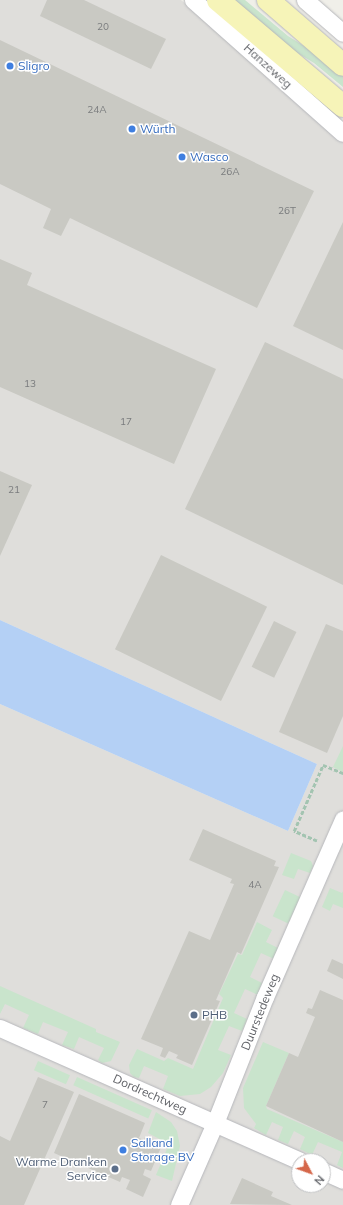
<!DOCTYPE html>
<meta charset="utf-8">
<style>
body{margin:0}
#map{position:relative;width:343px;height:1205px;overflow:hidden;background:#f0efe9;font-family:Mulish,sans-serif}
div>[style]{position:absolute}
.industrial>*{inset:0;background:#dfdedb}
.green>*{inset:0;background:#c9e4cc;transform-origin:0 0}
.water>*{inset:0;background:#b4d0f5}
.building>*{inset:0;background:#c9c9c3;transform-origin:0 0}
.path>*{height:2.5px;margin-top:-1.25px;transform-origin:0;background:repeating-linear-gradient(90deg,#a3c4b1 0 4px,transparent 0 6px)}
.roads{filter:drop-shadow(0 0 1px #b6b7bb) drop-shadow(0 0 1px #b6b7bb)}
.street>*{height:17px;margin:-8.5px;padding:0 8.5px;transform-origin:8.5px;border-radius:8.5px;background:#fff}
.primary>*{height:22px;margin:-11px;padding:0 11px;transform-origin:11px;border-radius:11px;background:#f6f4b8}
.dots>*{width:11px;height:11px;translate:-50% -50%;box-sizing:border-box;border:2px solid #fff;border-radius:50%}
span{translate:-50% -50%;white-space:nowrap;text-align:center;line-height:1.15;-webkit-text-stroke:3px #fff;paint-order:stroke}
.number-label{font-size:10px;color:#7a7c7e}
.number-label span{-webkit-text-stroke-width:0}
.shop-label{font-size:12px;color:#366cbe}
.left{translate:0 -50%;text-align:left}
.street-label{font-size:12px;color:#606267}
.service-label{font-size:12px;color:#4e5e75}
.right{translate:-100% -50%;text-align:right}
.north{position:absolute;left:291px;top:1153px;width:40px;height:40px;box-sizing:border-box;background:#fff;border:1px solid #bfc0c2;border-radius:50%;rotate:131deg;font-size:11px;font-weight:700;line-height:16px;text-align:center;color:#606267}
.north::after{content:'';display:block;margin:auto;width:14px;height:18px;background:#d5674a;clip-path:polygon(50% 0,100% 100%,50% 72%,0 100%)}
</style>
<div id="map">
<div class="industrial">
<div style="clip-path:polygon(evenodd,0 0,181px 0,343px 141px,343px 1205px,0 1205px,0 704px,288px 831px,317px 764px,0 620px,0 0,299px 1161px,323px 1161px,323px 1185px,299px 1185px,299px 1161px)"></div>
</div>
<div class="green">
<div style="clip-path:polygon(231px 0,245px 0,288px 36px,325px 59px,343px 74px,343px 87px,314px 63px,281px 43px)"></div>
<div style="clip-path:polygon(343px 746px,343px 772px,333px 767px)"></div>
<div style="clip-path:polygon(291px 853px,311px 861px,313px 866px,310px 873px,298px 869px,294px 879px,282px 875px)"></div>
<div style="clip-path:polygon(330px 888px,342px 893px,343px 891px,343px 908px,333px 904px,330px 911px,322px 907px)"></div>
<div style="left:285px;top:890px;width:17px;height:29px;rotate:25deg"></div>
<div style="clip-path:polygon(257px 922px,272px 930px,266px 942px,278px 948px,274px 959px,261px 953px,250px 977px,262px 983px,258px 995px,245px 989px,234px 1013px,247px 1019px,242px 1031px,229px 1026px,218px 1050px,231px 1055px,223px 1073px,211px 1087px,200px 1094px,180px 1096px,163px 1089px,168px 1076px,144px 1066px,139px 1078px,134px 1077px,130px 1073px,129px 1065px,137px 1049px,164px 1061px,168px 1058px,193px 1069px,223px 998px,219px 994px,238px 954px,242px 955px)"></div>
<div style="clip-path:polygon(0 986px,96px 1029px,96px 1032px,120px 1042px,111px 1061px,102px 1063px,98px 1060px,104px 1048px,79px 1037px,74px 1049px,62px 1045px,68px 1032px,43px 1022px,38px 1034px,23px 1028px,29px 1015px,5px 1004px,0 1014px)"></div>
<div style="clip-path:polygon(263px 1042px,289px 1053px,266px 1106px,267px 1109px,343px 1142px,343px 1168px,337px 1165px,342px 1152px,318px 1142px,312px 1155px,300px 1149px,305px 1137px,294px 1131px,288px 1144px,278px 1140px,283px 1127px,272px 1122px,266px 1135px,254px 1128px,256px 1124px,244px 1108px,243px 1088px)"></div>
<div style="left:38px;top:1061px;width:35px;height:10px;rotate:24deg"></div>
<div style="left:77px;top:1077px;width:82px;height:9px;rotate:24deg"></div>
<div style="clip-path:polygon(156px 1112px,171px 1122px,177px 1131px,180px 1146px,172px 1181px,156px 1175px,169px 1144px,148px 1133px)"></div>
</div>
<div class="water">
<div style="clip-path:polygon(0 620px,317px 764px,288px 831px,0 704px)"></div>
</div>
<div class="building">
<div style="clip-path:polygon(47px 0,84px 0,166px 39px,151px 69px,40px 16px)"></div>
<div style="clip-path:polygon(0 40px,314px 191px,257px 308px,70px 218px,61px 236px,43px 228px,51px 209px,0 184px)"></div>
<div style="clip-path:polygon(343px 222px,343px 350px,293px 326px)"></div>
<div style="clip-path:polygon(0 259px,32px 273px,27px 285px,216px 369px,174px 464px,0 387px)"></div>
<div style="clip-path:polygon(265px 342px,343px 379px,343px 585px,185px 509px)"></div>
<div style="clip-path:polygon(0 471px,32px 485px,0 556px)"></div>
<div style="left:161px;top:555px;width:118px;height:105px;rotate:26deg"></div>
<div style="left:274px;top:621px;width:25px;height:51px;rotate:26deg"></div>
<div style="clip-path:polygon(326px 624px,343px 631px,343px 716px,327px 753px,279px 732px)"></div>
<div style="clip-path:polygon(203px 829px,276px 861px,274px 866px,279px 867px,241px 954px,237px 952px,216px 1000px,220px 1001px,192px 1065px,176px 1058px,178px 1055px,169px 1051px,165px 1058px,160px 1056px,163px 1048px,141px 1039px,189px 931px,210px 940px,234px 884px,230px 883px,232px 879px,189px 860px)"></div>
<div style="clip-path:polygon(332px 959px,343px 964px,343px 979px,327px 971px)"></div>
<div style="clip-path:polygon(320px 990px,343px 1000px,343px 1142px,266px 1106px,289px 1053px,298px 1057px,315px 1017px,306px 1013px,308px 1008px,312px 1009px)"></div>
<div style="clip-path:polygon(38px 1077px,74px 1092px,24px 1205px,0 1205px,0 1136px,10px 1141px)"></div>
<div style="clip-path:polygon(79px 1094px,145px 1123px,139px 1138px,144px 1140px,145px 1137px,162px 1145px,151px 1171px,145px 1169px,143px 1175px,151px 1179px,143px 1197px,126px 1189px,130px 1180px,122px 1177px,120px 1182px,54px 1153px)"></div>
<div style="clip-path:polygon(242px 1178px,273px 1192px,271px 1196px,292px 1205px,230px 1204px)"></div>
</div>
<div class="path">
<div style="left:317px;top:841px;width:25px;rotate:-157deg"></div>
<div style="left:294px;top:831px;width:72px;rotate:-66.3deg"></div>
<div style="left:323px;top:765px;width:22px;rotate:22deg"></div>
</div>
<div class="roads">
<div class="street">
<div style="left:193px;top:0;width:200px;rotate:41.6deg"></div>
<div style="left:305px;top:0;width:50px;rotate:41deg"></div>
<div style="left:0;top:1028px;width:328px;rotate:23.9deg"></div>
<div style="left:323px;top:1171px;width:22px;rotate:24deg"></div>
<div style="left:179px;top:1205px;width:90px;rotate:-66.3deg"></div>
<div style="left:215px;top:1123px;width:136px;rotate:-68.4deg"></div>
<div style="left:265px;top:997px;width:194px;rotate:-66.3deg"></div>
</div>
<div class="primary">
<div style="left:218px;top:0;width:164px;rotate:40.3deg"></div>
<div style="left:268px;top:0;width:99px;rotate:40.9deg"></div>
</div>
</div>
<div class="dots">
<div style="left:10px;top:66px;background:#3f7fe0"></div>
<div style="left:132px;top:129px;background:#3f7fe0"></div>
<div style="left:182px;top:157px;background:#3f7fe0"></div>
<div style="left:194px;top:1015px;background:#5c6f8a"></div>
<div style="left:123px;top:1150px;background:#3f7fe0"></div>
<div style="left:115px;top:1169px;background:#5c6f8a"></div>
</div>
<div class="number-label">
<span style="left:103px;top:27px">20</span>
<span style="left:97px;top:110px">24A</span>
<span style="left:230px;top:172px">26A</span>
<span style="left:287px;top:211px">26T</span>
<span style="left:30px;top:384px">13</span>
<span style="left:126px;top:422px">17</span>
<span style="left:14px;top:490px">21</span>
<span style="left:255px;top:885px">4A</span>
<span style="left:45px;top:1105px">7</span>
</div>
<div class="shop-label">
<span class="left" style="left:18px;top:66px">Sligro</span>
<span class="left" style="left:140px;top:129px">Würth</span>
<span class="left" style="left:190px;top:157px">Wasco</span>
<span class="left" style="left:131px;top:1150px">Salland<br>Storage BV</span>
</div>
<div class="street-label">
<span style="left:268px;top:66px;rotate:42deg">Hanzeweg</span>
<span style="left:260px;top:1012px;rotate:-68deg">Duurstedeweg</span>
<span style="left:150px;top:1094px;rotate:24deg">Dordrechtweg</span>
</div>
<div class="service-label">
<span class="left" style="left:202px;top:1015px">PHB</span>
<span class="right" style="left:107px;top:1169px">Warme Dranken<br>Service</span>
</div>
<div class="north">N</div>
</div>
